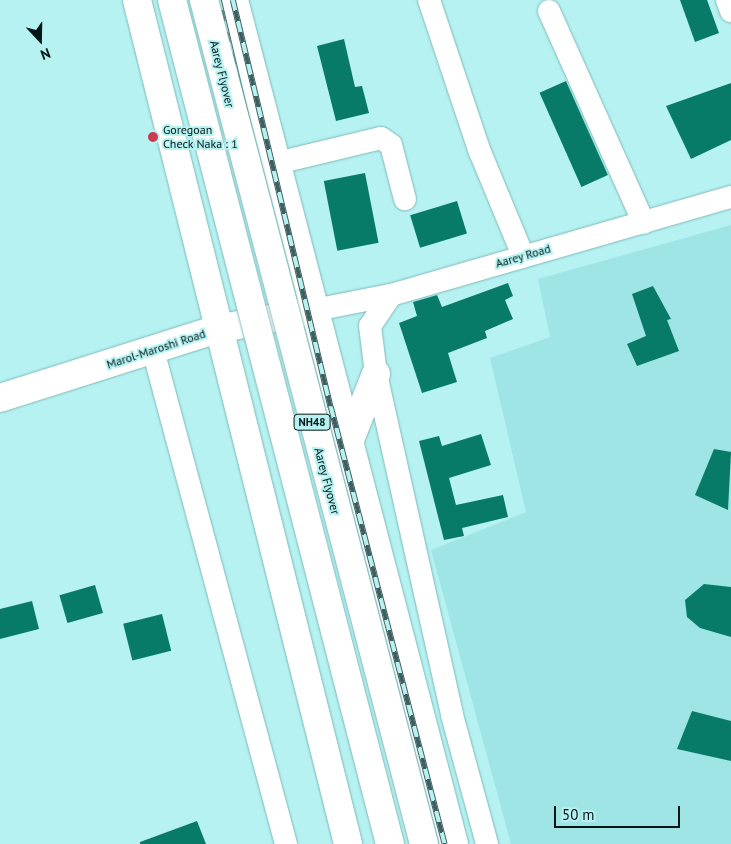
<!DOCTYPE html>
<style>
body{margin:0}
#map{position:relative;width:731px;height:844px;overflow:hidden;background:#b6f2f2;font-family:"PT Sans",sans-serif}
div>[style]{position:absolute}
.built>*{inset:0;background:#9fe5e5}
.building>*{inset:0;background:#087b68;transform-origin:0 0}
.roads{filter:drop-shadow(0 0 1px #80baba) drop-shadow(0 0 1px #80baba)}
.minor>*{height:22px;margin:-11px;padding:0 11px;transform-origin:11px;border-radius:11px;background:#fff}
.major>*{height:28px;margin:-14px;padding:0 14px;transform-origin:14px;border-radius:14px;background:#fff}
.rail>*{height:5.5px;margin-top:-2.75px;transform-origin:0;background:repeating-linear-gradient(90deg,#b6f2f2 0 11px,#3d5f5f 0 22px);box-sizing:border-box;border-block:1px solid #3d5f5f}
.bridges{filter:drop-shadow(0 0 1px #80baba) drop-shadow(0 0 1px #80baba)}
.highway-bridge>*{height:28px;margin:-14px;padding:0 14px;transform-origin:14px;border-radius:14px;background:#fff}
.dots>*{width:14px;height:14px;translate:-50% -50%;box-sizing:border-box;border:2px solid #b6f2f2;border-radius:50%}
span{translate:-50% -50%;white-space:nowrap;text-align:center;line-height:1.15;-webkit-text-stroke:4px #b6f2f2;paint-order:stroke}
.shield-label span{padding:1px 4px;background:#b6f2f2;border:1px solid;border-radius:4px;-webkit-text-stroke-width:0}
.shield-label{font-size:11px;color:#011616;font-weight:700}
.street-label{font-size:12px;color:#011616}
.poi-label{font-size:12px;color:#011616}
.left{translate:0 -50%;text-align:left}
.north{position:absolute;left:15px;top:15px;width:50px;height:50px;-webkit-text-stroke:4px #b6f2f2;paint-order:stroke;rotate:159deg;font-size:14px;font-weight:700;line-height:20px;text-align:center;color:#011616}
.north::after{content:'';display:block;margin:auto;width:18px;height:22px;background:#011616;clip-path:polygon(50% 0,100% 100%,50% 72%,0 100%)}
.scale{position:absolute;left:554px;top:806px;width:126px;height:22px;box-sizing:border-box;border:2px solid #011616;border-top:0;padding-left:6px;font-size:15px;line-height:18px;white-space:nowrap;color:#011616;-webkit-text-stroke:4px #b6f2f2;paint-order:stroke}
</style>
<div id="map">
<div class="built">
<div style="clip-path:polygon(731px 225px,731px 844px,511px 844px,431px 550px,526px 512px,490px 358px,550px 337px,538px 279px)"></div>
</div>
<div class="building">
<div style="clip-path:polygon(680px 0,707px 0,719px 33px,695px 42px)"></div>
<div style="clip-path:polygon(344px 39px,355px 87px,362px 86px,369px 113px,336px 121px,317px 46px)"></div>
<div style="left:566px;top:81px;width:103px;height:29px;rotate:66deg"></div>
<div style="clip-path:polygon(731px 83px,731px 140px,691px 159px,666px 106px)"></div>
<div style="left:365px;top:173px;width:71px;height:42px;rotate:79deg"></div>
<div style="left:457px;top:201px;width:34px;height:49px;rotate:73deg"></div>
<div style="clip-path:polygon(508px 283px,513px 296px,505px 300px,513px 319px,485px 331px,487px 338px,448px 353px,457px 382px,422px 393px,399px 323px,417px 316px,413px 302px,437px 295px,442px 307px)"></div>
<div style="clip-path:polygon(653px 286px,671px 319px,667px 320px,679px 351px,637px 366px,627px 344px,646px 336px,632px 294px)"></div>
<div style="clip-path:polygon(481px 434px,491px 465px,449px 478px,456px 505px,503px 495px,508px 517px,462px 528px,464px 536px,444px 540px,419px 441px,439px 436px,442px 446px)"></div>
<div style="clip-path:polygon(714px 449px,731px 452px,728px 510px,695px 495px)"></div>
<div style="clip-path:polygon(704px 584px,731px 587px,731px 637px,700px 628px,687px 617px,685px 600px)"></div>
<div style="left:95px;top:585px;width:29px;height:37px;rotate:74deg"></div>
<div style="clip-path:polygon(32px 601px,39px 629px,0 639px,0 609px)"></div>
<div style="left:162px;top:614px;width:38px;height:40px;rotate:76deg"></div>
<div style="clip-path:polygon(692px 711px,731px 721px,731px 761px,677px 749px)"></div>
<div style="clip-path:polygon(197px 821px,206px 844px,140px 844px,140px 842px)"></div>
</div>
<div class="roads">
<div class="minor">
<div style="left:429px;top:0;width:160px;rotate:71.5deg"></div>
<div style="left:480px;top:152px;width:113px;rotate:67.5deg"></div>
<div style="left:727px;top:0;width:12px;rotate:70deg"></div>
<div style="left:549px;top:11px;width:232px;rotate:65.9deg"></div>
<div style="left:277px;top:163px;width:107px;rotate:-13.5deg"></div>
<div style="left:381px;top:138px;width:12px;rotate:35deg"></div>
<div style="left:391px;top:145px;width:56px;rotate:75.5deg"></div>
<div style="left:391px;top:295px;width:37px;rotate:124deg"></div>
<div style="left:370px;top:326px;width:48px;rotate:82.9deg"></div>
<div style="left:376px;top:374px;width:349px;rotate:77.4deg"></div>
<div style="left:452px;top:715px;width:134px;rotate:74.8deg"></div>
<div style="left:315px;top:310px;width:77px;rotate:-11.2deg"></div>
<div style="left:391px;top:295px;width:354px;rotate:-16.1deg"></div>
<div style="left:153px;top:350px;width:512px;rotate:74.93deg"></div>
</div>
<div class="major">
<div style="left:137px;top:0;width:870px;rotate:75.96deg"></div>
<div style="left:234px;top:0;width:872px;rotate:75.39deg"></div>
<div style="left:0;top:398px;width:229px;rotate:-17.6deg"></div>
<div style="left:218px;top:329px;width:93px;rotate:-11.2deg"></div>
<div style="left:351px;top:437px;width:68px;rotate:-68.4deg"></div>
</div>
</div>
<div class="rail">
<div style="left:219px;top:0;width:421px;rotate:76.7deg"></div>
<div style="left:316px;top:410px;width:448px;rotate:75.4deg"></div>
<div style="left:233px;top:0;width:419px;rotate:76.5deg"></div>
<div style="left:331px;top:407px;width:452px;rotate:75.4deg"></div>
</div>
<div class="bridges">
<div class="highway-bridge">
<div style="left:172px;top:0;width:872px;rotate:75.52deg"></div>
<div style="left:204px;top:0;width:872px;rotate:75.39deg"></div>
</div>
</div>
<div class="dots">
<div style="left:153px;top:137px;background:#cb3a51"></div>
</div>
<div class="shield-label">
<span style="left:312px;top:422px">NH48</span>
</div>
<div class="street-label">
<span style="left:222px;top:74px;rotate:76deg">Aarey Flyover</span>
<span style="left:523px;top:256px;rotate:-16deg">Aarey Road</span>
<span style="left:156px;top:349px;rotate:-18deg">Marol-Maroshi Road</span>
<span style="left:327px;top:481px;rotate:75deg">Aarey Flyover</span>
</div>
<div class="poi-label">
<span class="left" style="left:163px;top:137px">Goregoan<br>Check Naka : 1</span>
</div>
<div class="north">N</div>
<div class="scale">50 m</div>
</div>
